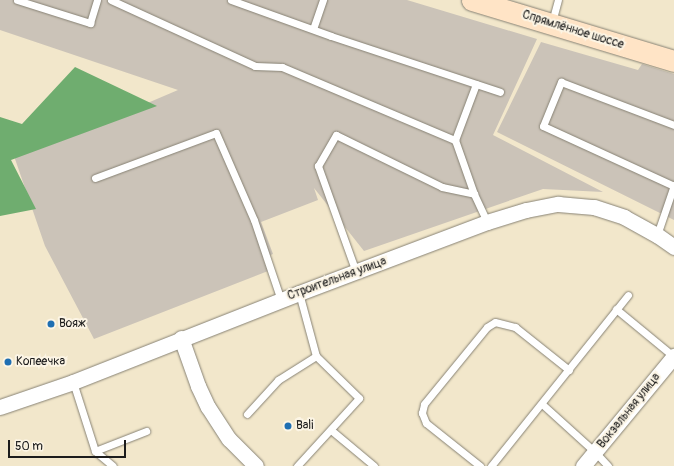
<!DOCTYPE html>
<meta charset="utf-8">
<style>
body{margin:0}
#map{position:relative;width:674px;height:466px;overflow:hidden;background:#f2e7cb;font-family:Pangolin,sans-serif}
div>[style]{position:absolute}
.industrial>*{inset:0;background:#cbc3b8}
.forest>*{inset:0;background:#6fad6f}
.roads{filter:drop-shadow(0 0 1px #878274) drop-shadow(0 0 1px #878274)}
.lane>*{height:7px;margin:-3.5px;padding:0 3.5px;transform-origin:3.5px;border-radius:3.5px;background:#fff}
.street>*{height:15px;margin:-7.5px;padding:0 7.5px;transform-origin:7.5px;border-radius:7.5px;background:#fff}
.secondary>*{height:21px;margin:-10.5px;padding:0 10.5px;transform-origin:10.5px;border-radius:10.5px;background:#ffe4c6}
.dots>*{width:11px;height:11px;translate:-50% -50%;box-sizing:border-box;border:2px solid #fcf5e5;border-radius:50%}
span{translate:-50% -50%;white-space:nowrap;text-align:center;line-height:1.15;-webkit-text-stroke:4px #fcf5e5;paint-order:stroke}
.street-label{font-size:12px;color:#1c1c1c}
.poi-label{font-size:12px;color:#1c1c1c}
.left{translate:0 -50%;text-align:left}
.scale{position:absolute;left:8px;top:440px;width:118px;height:18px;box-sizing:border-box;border:2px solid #1c1c1c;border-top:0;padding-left:5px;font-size:12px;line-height:14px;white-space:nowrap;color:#1c1c1c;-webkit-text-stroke:3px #fcf5e5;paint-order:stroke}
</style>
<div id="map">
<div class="industrial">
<div style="clip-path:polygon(0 0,407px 0,537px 39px,493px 135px,603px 192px,543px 189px,364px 251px,314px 188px,318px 200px,261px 222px,273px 254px,263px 258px,268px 271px,94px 339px,45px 246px,14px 156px,103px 122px,178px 90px,0 30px)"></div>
<div style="clip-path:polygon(541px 42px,638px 70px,642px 64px,674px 74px,674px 220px,497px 132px)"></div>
</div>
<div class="forest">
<div style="clip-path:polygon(75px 67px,157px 106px,11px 160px,36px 209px,0 216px,0 117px,22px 124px)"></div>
</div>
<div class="roads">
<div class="lane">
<div style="left:17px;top:0;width:77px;rotate:17.5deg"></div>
<div style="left:90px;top:23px;width:24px;rotate:-73deg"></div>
<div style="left:111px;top:0;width:158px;rotate:24.6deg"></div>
<div style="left:255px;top:66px;width:27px;rotate:2deg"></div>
<div style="left:282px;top:67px;width:188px;rotate:22.9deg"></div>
<div style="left:231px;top:0;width:106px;rotate:19.8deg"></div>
<div style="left:331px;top:36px;width:178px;rotate:18.3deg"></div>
<div style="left:552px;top:22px;width:23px;rotate:-75deg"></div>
<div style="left:313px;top:29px;width:31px;rotate:-71deg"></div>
<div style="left:476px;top:84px;width:60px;rotate:110.6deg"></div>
<div style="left:455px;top:140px;width:57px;rotate:70.6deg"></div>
<div style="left:474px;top:194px;width:31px;rotate:65deg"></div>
<div style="left:95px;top:178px;width:129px;rotate:-20.4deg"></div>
<div style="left:216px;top:133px;width:95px;rotate:66.4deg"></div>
<div style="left:254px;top:220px;width:84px;rotate:71.4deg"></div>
<div style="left:674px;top:186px;width:144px;rotate:-155.4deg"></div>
<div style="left:543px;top:126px;width:48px;rotate:-67.8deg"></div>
<div style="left:561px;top:82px;width:121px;rotate:20.8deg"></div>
<div style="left:657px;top:235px;width:53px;rotate:-71.2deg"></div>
<div style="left:356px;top:272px;width:113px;rotate:-109.7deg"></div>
<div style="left:318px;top:166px;width:36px;rotate:-60deg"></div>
<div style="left:336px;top:135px;width:118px;rotate:26.1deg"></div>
<div style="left:442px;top:187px;width:33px;rotate:12deg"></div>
<div style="left:616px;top:309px;width:74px;rotate:39.5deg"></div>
<div style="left:73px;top:382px;width:72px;rotate:72.3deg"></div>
<div style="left:95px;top:451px;width:23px;rotate:40deg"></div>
<div style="left:542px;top:404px;width:72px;rotate:42.2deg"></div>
<div style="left:595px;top:452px;width:19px;rotate:47deg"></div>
<div style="left:247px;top:414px;width:46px;rotate:-47.6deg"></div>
<div style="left:278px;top:380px;width:45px;rotate:-32.3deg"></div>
<div style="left:316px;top:356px;width:65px;rotate:-105.1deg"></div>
<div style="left:331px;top:430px;width:56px;rotate:39.9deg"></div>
<div style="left:95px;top:451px;width:55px;rotate:-21.4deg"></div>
<div style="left:297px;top:466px;width:92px;rotate:-47.6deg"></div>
<div style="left:359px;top:398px;width:60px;rotate:-135.7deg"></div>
<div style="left:480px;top:466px;width:69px;rotate:-141.5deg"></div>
<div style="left:426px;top:423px;width:11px;rotate:-112deg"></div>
<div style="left:422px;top:413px;width:9px;rotate:-77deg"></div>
<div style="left:424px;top:404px;width:99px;rotate:-50.7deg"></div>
<div style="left:487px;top:327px;width:9px;rotate:-32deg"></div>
<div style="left:495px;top:322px;width:21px;rotate:14deg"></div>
<div style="left:515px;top:327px;width:69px;rotate:38.5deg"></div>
<div style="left:491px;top:466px;width:219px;rotate:-51.3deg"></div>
</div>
<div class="street">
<div style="left:181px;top:338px;width:51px;rotate:70.5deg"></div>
<div style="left:198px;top:386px;width:23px;rotate:65deg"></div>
<div style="left:208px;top:407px;width:38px;rotate:57deg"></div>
<div style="left:229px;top:439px;width:38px;rotate:45deg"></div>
<div style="left:0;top:407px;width:77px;rotate:-18.9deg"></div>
<div style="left:73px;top:382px;width:243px;rotate:-21.5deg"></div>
<div style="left:299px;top:293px;width:201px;rotate:-20.7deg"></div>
<div style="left:487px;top:222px;width:41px;rotate:-17.1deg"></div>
<div style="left:526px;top:210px;width:33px;rotate:-11deg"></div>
<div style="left:558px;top:204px;width:36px;rotate:5deg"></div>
<div style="left:594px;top:207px;width:32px;rotate:18deg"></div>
<div style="left:624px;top:217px;width:38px;rotate:29deg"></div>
<div style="left:657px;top:235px;width:21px;rotate:35deg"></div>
<div style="left:583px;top:466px;width:143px;rotate:-50.4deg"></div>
</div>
<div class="secondary">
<div style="left:472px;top:0;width:211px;rotate:16.8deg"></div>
</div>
</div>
<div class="dots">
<div style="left:51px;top:324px;background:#1f6fb2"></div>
<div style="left:8px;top:362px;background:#1f6fb2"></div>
<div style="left:288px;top:426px;background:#1f6fb2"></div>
</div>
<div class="street-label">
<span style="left:573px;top:30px;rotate:17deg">Спрямлённое шоссе</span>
<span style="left:337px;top:279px;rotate:-20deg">Строительная улица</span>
<span style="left:629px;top:411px;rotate:-51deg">Вокзальная улица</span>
</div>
<div class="poi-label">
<span class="left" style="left:59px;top:324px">Вояж</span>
<span class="left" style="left:16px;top:362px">Копеечка</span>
<span class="left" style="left:296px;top:426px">Bali</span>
</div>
<div class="scale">50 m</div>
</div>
